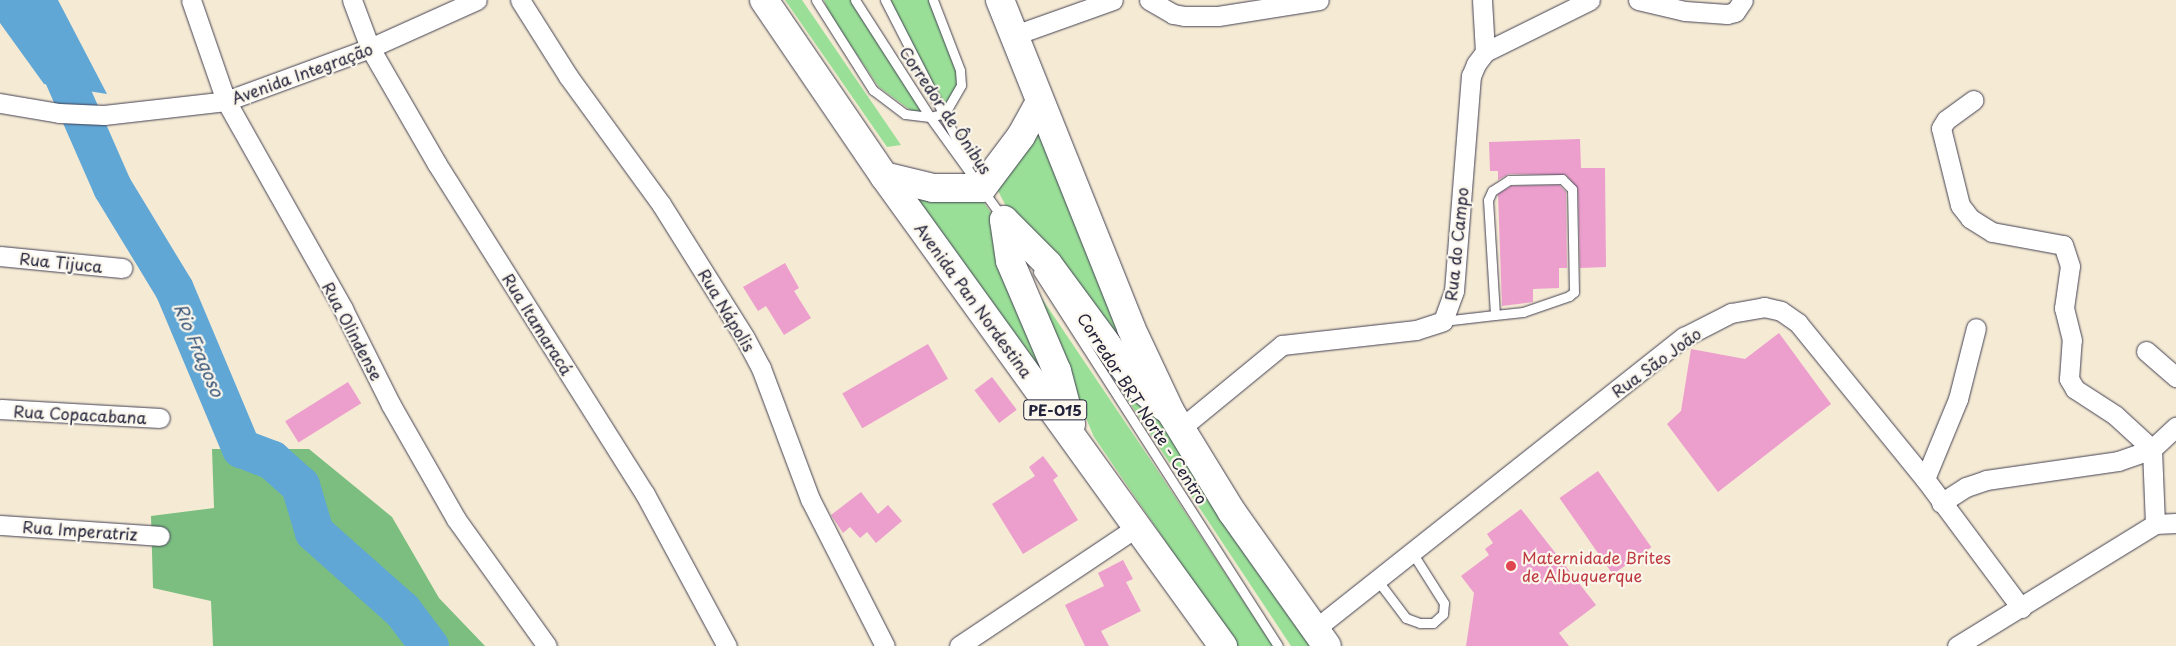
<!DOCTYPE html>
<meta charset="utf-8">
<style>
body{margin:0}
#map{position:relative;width:2176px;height:646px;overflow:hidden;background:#f5ead4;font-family:"Playpen Sans",sans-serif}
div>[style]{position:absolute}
.green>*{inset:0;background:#9adf97}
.forest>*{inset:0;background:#7bbe80}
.water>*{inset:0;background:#60a7d6}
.river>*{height:39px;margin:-19.5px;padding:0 19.5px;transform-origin:19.5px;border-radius:19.5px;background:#60a7d6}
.building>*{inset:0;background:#ec9ecd;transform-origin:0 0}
.roads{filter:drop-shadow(0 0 1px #424052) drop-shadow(0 0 1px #424052)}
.lane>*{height:9px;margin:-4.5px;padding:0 4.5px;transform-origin:4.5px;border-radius:4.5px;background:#fff}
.street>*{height:19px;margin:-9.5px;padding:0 9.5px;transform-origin:9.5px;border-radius:9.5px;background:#fff}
.highway>*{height:28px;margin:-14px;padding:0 14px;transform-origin:14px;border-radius:14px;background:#fff}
.dots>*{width:14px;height:14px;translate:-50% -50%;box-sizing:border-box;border:2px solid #fbf7ec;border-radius:50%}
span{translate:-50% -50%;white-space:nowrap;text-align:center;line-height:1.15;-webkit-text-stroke:4.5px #fbf7ec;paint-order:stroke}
.shield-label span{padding:1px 4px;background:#fbf7ec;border:1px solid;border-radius:4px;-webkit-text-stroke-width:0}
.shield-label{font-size:15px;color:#22223b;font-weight:700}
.street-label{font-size:16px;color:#22223b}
.health-label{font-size:16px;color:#be3a42}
.left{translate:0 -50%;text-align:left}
.water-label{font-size:18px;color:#3b5779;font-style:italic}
</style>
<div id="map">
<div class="green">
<div style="clip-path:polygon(785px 0,802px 0,901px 145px,887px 147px)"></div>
<div style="clip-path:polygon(824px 0,855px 0,925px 109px,917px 115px,879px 87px,829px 14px)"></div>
<div style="clip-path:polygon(885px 0,933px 0,961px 85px,945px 113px)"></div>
<div style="clip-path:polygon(1044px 116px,1136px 362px,1007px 208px,996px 187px)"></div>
<div style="clip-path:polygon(900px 187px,980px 197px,999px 224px,1059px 401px)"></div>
<div style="clip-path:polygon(1024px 272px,1154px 465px,1273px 646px,1237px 646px,1094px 437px)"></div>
<div style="clip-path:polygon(1100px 358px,1166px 419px,1317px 646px,1291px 646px)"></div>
</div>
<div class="forest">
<div style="clip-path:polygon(212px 449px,309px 449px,392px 517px,439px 598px,485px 646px,213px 646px,211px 601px,153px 588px,151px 516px,214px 508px)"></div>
</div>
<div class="water">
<div style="clip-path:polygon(0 0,58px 0,107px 94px,44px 84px,0 23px)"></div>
</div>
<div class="river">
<div style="left:30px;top:0;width:204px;rotate:66.3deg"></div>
<div style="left:112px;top:187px;width:119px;rotate:58.7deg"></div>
<div style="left:174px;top:289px;width:173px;rotate:67.2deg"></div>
<div style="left:241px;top:448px;width:33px;rotate:21deg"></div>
<div style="left:272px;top:460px;width:38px;rotate:42deg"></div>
<div style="left:300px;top:485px;width:49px;rotate:73.4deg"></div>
<div style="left:314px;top:532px;width:118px;rotate:41.6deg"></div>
<div style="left:402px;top:610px;width:45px;rotate:53.1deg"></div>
</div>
<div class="building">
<div style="clip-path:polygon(1580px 139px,1581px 168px,1605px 168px,1606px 267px,1580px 268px,1578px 189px,1566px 175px,1509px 174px,1498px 180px,1498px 171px,1490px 171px,1489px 142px)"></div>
<div style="clip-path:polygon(1559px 185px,1566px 192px,1567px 268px,1559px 268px,1559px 288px,1533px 289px,1533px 302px,1502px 306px,1498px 194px,1511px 186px)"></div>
<div style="clip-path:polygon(785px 263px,799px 288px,794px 291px,811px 318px,784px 335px,766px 306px,758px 311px,743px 287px)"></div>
<div style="clip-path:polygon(1779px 333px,1831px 404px,1718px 492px,1667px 424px,1681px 411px,1691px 349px,1745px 359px)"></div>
<div style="left:928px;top:344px;width:40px;height:99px;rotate:60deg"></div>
<div style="left:992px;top:377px;width:41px;height:22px;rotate:53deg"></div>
<div style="left:348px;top:382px;width:25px;height:74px;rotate:58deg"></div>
<div style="clip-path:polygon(1043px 456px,1058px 476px,1053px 480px,1078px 520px,1023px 554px,992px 504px,1035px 476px,1029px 467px)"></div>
<div style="left:1598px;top:471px;width:93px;height:47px;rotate:55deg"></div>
<div style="clip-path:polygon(861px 492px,878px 514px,888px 505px,902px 521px,876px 543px,867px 532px,860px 538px,850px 527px,843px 533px,831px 515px)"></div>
<div style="clip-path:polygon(1521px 509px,1596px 605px,1559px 633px,1569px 646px,1466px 646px,1474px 593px,1461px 576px,1489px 555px,1485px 549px,1493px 543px,1487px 534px)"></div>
<div style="clip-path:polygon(1123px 560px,1133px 579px,1126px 582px,1141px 611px,1101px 631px,1109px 646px,1085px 646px,1065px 605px,1104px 586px,1098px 573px)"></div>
</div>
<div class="roads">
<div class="lane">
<div style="left:816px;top:0;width:107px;rotate:57.7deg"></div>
<div style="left:873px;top:90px;width:40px;rotate:37deg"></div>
<div style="left:905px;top:114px;width:25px;rotate:7deg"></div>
<div style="left:930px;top:117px;width:16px;rotate:-15deg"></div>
<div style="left:945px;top:113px;width:32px;rotate:-60deg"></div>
<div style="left:961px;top:85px;width:15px;rotate:-94deg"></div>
<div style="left:960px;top:70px;width:75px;rotate:-111.1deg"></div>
<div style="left:855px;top:0;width:139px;rotate:57.3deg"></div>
<div style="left:930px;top:117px;width:123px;rotate:54.2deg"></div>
<div style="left:885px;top:0;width:184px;rotate:62.9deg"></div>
<div style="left:1038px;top:272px;width:444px;rotate:57.3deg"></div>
<div style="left:1443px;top:321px;width:52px;rotate:-6.6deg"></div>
<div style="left:1495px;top:315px;width:28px;rotate:-6deg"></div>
<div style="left:1523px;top:312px;width:49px;rotate:-19.2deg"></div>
<div style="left:1569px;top:296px;width:6px;rotate:-39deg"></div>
<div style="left:1574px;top:292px;width:103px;rotate:-91.1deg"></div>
<div style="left:1572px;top:189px;width:14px;rotate:-135deg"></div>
<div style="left:1562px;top:179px;width:53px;rotate:178.9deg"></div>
<div style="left:1509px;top:180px;width:20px;rotate:147deg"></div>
<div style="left:1492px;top:191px;width:10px;rotate:114deg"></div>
<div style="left:1488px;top:200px;width:115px;rotate:86.5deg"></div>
<div style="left:1378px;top:581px;width:46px;rotate:52.9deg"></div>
<div style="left:1406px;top:618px;width:15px;rotate:20deg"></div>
<div style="left:1420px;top:623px;width:13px"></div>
<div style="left:1433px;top:623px;width:13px;rotate:-42deg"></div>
<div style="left:1443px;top:614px;width:11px;rotate:-85deg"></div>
<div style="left:1444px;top:603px;width:58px;rotate:-122.3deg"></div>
</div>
<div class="street">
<div style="left:191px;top:0;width:107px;rotate:70.9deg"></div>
<div style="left:226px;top:101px;width:239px;rotate:60.6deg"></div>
<div style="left:343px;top:309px;width:107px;rotate:63.4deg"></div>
<div style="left:391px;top:405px;width:131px;rotate:60.3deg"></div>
<div style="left:456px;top:519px;width:156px;rotate:54.4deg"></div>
<div style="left:352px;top:0;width:51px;rotate:69.4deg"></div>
<div style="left:370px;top:48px;width:134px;rotate:60deg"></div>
<div style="left:437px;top:164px;width:390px;rotate:57.8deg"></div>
<div style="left:645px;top:494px;width:173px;rotate:61.7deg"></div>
<div style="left:520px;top:0;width:90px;rotate:57.7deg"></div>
<div style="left:568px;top:76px;width:158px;rotate:54deg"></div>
<div style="left:661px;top:204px;width:158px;rotate:57.9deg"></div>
<div style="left:745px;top:338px;width:34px;rotate:62deg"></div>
<div style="left:761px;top:368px;width:140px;rotate:69.5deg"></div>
<div style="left:810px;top:499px;width:165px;rotate:63deg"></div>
<div style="left:1149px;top:0;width:28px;rotate:30deg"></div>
<div style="left:1173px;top:14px;width:11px;rotate:10deg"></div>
<div style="left:1184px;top:16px;width:34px"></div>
<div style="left:1218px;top:16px;width:102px;rotate:-9deg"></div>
<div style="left:1482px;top:0;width:52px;rotate:86.7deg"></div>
<div style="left:1638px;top:0;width:48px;rotate:13.2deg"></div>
<div style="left:1685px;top:11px;width:42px;rotate:4.1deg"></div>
<div style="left:1727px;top:14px;width:8px;rotate:-14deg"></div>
<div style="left:1735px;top:12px;width:14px;rotate:-56deg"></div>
<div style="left:1012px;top:36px;width:107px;rotate:-19.6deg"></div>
<div style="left:0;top:103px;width:60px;rotate:9.6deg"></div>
<div style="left:59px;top:113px;width:45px;rotate:2.5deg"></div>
<div style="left:104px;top:115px;width:123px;rotate:-6.5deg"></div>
<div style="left:226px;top:101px;width:153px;rotate:-20.2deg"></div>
<div style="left:370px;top:48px;width:117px;rotate:-24.2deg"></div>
<div style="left:0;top:256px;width:123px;rotate:5.6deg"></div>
<div style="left:2146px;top:351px;width:40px;rotate:41deg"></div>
<div style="left:0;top:409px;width:160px;rotate:3.2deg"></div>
<div style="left:1181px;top:428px;width:131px;rotate:-39.4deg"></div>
<div style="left:1282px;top:345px;width:135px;rotate:-6.4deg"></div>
<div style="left:1416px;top:330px;width:28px;rotate:-18deg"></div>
<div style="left:1443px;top:321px;width:32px;rotate:-70deg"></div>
<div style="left:1454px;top:291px;width:216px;rotate:-85.5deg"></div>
<div style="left:1471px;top:76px;width:13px;rotate:-67deg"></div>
<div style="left:1476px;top:64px;width:15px;rotate:-53deg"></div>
<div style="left:1485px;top:52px;width:117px;rotate:-26.3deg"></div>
<div style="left:1925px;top:479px;width:87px;rotate:-67.6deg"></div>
<div style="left:1958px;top:399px;width:73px;rotate:-75.8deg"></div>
<div style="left:1941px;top:503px;width:30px;rotate:-33deg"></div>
<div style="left:1966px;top:487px;width:21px;rotate:-19deg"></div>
<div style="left:1986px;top:480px;width:133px;rotate:-8.2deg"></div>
<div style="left:2118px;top:461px;width:36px;rotate:-19deg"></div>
<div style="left:2152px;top:449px;width:50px;rotate:-137.4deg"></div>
<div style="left:2115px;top:415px;width:48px;rotate:-147deg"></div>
<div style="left:2075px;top:389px;width:12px;rotate:-121deg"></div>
<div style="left:2069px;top:379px;width:39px;rotate:-86deg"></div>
<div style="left:2072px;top:340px;width:33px;rotate:-104deg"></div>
<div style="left:2064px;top:308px;width:42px;rotate:-81.9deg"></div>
<div style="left:2070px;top:266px;width:22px;rotate:-108deg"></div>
<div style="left:2063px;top:245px;width:72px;rotate:-169.6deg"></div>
<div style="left:1992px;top:232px;width:26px;rotate:-148deg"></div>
<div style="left:1970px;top:218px;width:16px;rotate:-128deg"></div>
<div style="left:1960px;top:205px;width:79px;rotate:-103.9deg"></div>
<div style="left:1941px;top:128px;width:9px;rotate:-58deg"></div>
<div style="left:1946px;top:120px;width:34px;rotate:-36deg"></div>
<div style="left:2155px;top:524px;width:21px;rotate:-3deg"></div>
<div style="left:0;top:525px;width:160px;rotate:3.9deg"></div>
<div style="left:1315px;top:629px;width:471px;rotate:-38.4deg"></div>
<div style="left:1684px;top:337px;width:53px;rotate:-27.1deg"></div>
<div style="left:1731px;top:313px;width:34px;rotate:-10deg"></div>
<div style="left:1764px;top:307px;width:17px;rotate:13deg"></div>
<div style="left:1781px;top:311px;width:21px;rotate:35deg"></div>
<div style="left:1798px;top:323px;width:201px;rotate:50.9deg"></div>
<div style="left:1925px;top:479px;width:161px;rotate:53.3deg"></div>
<div style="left:959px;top:646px;width:216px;rotate:-33.8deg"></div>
<div style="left:1957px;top:646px;width:233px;rotate:-31.6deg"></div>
<div style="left:2155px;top:524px;width:75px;rotate:-92.3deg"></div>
<div style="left:2152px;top:449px;width:33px;rotate:-43deg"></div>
</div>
<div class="highway">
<div style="left:764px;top:0;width:213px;rotate:55.7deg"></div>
<div style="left:884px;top:176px;width:580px;rotate:54.2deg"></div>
<div style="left:1000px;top:0;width:353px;rotate:68.2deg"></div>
<div style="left:1131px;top:328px;width:92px;rotate:64.8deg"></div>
<div style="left:1170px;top:411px;width:119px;rotate:58.5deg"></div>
<div style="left:1232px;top:512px;width:164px;rotate:54.7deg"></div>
<div style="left:884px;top:176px;width:50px;rotate:13.8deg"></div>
<div style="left:933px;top:188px;width:49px"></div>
<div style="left:982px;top:188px;width:65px;rotate:-53.1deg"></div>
<div style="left:1021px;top:136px;width:37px;rotate:-61deg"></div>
<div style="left:1004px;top:220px;width:62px;rotate:45deg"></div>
<div style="left:1048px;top:264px;width:150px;rotate:53.7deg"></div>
<div style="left:1137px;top:385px;width:36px;rotate:39deg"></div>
<div style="left:1004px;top:220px;width:41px;rotate:81.7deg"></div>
<div style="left:1010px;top:261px;width:120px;rotate:66.9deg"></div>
<div style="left:1057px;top:371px;width:55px;rotate:75.2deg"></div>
</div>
</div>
<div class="dots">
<div style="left:1511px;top:566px;background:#e0444e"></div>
</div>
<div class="shield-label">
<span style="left:1055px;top:410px">PE-015</span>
</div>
<div class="street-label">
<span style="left:302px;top:73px;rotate:-20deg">Avenida Integração</span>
<span style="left:946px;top:110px;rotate:56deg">Corredor de Ônibus</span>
<span style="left:1456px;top:244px;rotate:-84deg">Rua do Campo</span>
<span style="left:61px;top:262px;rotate:6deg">Rua Tijuca</span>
<span style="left:974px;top:300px;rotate:54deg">Avenida Pan Nordestina</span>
<span style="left:727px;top:310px;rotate:59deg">Rua Nápolis</span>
<span style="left:538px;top:324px;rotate:58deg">Rua Itamaracá</span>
<span style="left:353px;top:331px;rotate:62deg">Rua Olindense</span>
<span style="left:1656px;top:362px;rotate:-36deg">Rua São João</span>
<span style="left:1143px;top:408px;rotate:57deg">Corredor BRT Norte - Centro</span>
<span style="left:80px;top:414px;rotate:3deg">Rua Copacabana</span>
<span style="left:80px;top:530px;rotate:4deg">Rua Imperatriz</span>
</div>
<div class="health-label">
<span class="left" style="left:1522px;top:566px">Maternidade Brites<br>de Albuquerque</span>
</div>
<div class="water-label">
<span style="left:199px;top:350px;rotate:67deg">Rio Fragoso</span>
</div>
</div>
